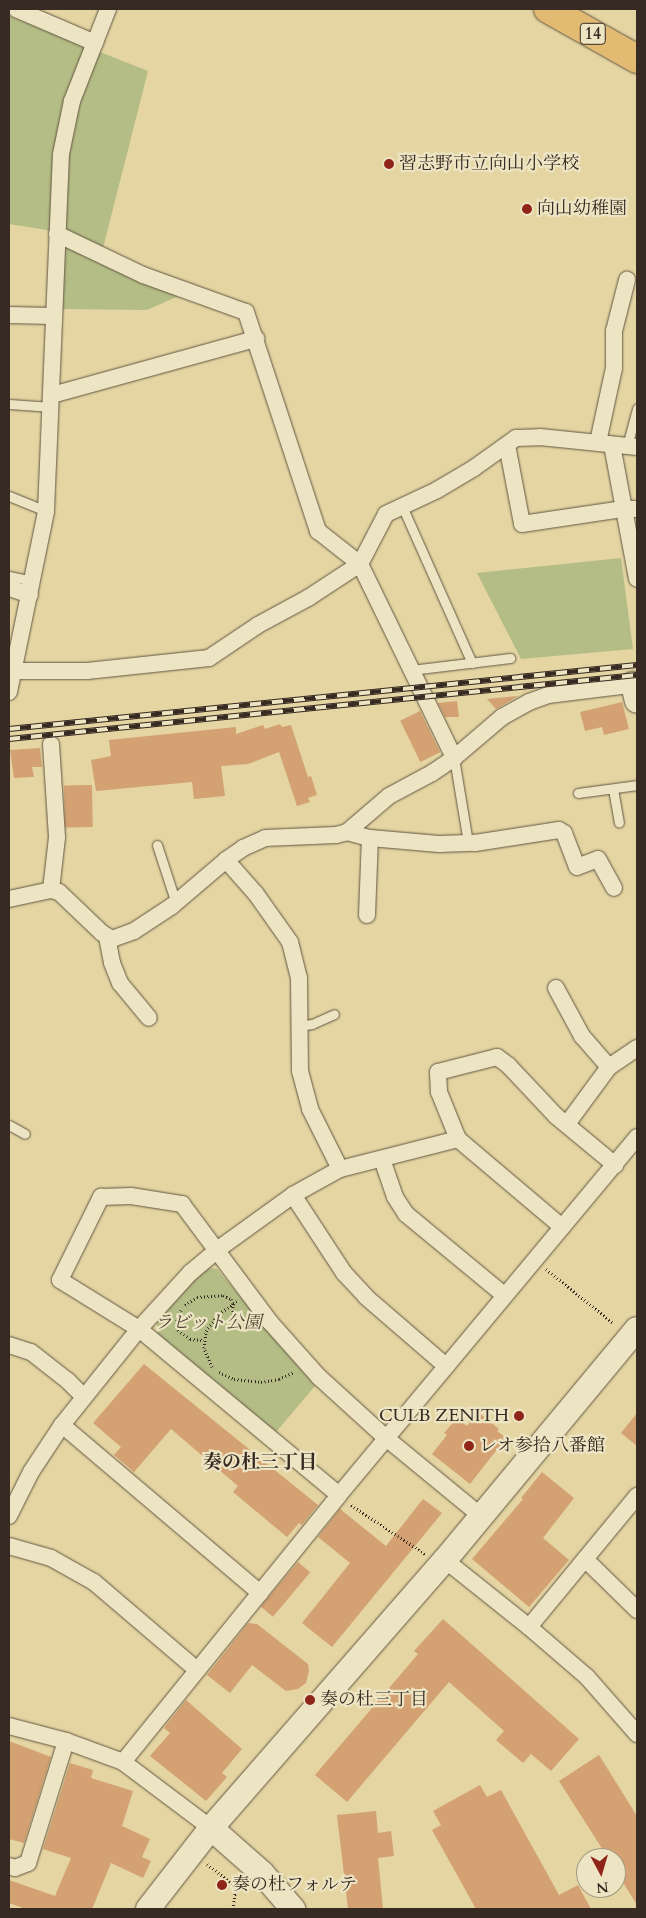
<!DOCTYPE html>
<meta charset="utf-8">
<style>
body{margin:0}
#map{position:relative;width:646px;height:1918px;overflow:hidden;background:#e4d5a2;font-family:Cardo,"Noto Serif JP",serif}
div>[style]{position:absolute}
.green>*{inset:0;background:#b4bd85}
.building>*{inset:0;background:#d3a172;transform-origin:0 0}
.path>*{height:3px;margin-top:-1.5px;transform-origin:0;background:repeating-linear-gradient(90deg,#372a22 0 1px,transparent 0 3.5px)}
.roads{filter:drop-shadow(0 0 1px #625542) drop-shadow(0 0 1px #625542)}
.lane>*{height:9px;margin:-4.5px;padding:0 4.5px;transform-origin:4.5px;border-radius:4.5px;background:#ede4c3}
.street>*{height:16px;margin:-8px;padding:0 8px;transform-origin:8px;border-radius:8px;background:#ede4c3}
.secondary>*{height:24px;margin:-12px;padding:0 12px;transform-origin:12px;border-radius:12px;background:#ede4c3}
.highway>*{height:28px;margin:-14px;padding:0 14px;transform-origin:14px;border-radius:14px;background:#e2ba71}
.rail>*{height:5.5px;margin-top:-2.75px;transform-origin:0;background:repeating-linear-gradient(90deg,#ede4c3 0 11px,#372a22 0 22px);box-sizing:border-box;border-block:1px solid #372a22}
.dots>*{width:14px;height:14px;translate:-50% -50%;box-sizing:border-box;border:2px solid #ede4c3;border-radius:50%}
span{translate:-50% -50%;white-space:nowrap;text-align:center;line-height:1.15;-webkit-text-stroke:4.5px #ede4c3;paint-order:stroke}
.shield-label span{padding:1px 4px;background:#ede4c3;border:1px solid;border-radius:4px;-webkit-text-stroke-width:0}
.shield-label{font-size:16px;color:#372a22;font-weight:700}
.poi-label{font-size:18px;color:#372a22}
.left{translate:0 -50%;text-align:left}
.right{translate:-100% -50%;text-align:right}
.park-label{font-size:18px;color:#504736;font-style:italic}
.neighbourhood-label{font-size:19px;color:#372a22;font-weight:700}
.frame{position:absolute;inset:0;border:10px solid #372a22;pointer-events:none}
.north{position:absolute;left:576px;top:1848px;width:50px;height:50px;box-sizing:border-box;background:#ede4c3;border:1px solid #a49a83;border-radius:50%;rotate:174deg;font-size:14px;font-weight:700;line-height:20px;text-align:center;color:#372a22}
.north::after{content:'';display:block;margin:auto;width:18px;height:22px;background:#8f2418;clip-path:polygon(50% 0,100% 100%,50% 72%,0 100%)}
</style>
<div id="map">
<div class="green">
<div style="clip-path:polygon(9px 16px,148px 71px,102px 252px,190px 291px,147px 310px,63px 309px,64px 247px,47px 230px,9px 224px)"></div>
<div style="clip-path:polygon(621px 558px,633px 649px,521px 659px,477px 573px)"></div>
<div style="clip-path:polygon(203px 1267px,217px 1269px,315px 1386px,276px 1432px,157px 1334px,157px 1318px)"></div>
</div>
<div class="building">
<div style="clip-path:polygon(518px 696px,496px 709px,487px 699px)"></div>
<div style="clip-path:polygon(457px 701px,459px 717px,445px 717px,438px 703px)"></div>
<div style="clip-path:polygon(622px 702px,629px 729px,604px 735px,602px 727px,585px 731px,580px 712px)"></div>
<div style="left:420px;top:711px;width:46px;height:22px;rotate:64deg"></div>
<div style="clip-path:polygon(280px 724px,282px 727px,291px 725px,308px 777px,311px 776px,317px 795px,308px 798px,310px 802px,297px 806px,279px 752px,248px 764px,221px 766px,225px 796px,194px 799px,192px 782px,96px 791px,91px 760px,111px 756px,109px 740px,236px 727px,236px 734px,263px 725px,265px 729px)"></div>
<div style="clip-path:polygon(40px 748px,42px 767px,32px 767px,34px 777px,14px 778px,10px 750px)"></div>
<div style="left:92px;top:785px;width:42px;height:28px;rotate:89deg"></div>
<div style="clip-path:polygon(144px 1364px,318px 1505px,302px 1525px,299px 1523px,287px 1537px,233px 1492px,238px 1486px,171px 1429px,134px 1472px,114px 1455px,121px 1447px,93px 1423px)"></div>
<div style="clip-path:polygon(478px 1412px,499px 1429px,497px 1431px,506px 1438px,470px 1484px,432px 1454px,447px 1435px,444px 1433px,457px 1418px,467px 1426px)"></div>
<div style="clip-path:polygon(637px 1413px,637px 1446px,621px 1433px)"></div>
<div style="clip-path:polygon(542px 1472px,574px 1498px,543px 1538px,569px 1560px,529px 1607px,472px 1559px,523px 1499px,521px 1498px)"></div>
<div style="clip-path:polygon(423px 1499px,442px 1513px,332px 1647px,302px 1623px,350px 1563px,318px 1537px,340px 1509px,386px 1546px)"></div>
<div style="left:298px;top:1562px;width:16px;height:58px;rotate:40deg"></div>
<div style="clip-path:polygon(443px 1619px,579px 1739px,551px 1771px,531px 1754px,523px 1763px,496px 1740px,504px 1731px,449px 1682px,347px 1802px,315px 1775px,418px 1654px,414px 1651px)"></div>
<div style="clip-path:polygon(248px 1623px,257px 1624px,308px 1664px,309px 1671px,306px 1683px,298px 1689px,286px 1691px,252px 1665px,230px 1693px,207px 1675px)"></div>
<div style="clip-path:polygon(186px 1700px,242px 1749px,222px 1773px,227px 1777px,206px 1801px,150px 1756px,170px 1733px,164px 1728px)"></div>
<div style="clip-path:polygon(9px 1741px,51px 1757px,24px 1843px,9px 1839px)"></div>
<div style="clip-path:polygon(599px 1755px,637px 1816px,637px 1905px,616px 1871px,616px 1858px,608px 1858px,559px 1781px)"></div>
<div style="clip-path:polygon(70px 1763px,93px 1770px,91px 1778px,133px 1791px,122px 1826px,150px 1839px,142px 1857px,151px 1861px,143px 1878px,111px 1863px,92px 1909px,26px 1909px,9px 1903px,9px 1880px,55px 1896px,71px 1858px,43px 1849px)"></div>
<div style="clip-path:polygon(480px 1785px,487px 1797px,501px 1790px,559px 1895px,578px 1885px,591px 1909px,476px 1909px,432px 1830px,441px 1825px,433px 1811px)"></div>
<div style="clip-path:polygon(376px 1811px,378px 1833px,391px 1831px,394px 1856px,378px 1858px,383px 1909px,348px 1909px,337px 1815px)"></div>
</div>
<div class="path">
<div style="left:546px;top:1269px;width:85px;rotate:38.8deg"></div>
<div style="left:185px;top:1305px;width:14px;rotate:-34deg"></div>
<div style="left:197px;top:1297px;width:26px;rotate:-4deg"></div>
<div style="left:223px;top:1295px;width:9px;rotate:27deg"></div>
<div style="left:231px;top:1299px;width:4px;rotate:63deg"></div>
<div style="left:233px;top:1303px;width:21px;rotate:90deg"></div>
<div style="left:181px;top:1310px;width:10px;rotate:114deg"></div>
<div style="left:177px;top:1319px;width:11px;rotate:85deg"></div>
<div style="left:178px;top:1330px;width:15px;rotate:37deg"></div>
<div style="left:190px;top:1339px;width:14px;rotate:4deg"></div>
<div style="left:212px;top:1367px;width:21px;rotate:-113deg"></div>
<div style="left:204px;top:1348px;width:17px;rotate:-83deg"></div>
<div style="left:206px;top:1331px;width:21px;rotate:-53deg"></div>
<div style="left:219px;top:1314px;width:22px;rotate:-36deg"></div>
<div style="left:219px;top:1372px;width:17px;rotate:25deg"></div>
<div style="left:234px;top:1379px;width:27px;rotate:6deg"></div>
<div style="left:261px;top:1382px;width:18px;rotate:-9deg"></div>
<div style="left:279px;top:1379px;width:17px;rotate:-25deg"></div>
<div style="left:351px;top:1505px;width:89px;rotate:33.5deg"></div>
<div style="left:207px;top:1864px;width:37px;rotate:38deg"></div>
<div style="left:236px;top:1887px;width:22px;rotate:98deg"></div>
</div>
<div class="roads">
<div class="lane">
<div style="left:9px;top:404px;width:43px;rotate:4deg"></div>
<div style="left:627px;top:446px;width:39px;rotate:-75deg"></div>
<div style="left:9px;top:496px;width:40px;rotate:22deg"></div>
<div style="left:402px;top:506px;width:172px;rotate:66deg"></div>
<div style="left:9px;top:576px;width:25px;rotate:12deg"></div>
<div style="left:411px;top:670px;width:100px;rotate:-6.9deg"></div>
<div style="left:454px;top:758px;width:86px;rotate:80.6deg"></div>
<div style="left:613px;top:789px;width:34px;rotate:80deg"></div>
<div style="left:578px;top:793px;width:60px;rotate:-7.7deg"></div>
<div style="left:157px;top:845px;width:61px;rotate:71.9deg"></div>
<div style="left:298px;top:1026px;width:14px;rotate:-8deg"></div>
<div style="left:312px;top:1024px;width:24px;rotate:-24deg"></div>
<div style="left:9px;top:1125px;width:18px;rotate:29deg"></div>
</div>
<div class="street">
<div style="left:16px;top:9px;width:86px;rotate:23.3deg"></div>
<div style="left:57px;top:234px;width:95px;rotate:25.5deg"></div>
<div style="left:143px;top:275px;width:109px;rotate:19.8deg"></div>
<div style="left:246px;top:312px;width:231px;rotate:71.8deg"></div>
<div style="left:318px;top:531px;width:53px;rotate:38.2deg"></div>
<div style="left:360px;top:564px;width:216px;rotate:64.1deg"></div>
<div style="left:9px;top:315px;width:44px;rotate:1.3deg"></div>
<div style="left:52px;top:395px;width:212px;rotate:-15.4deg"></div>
<div style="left:598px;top:442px;width:76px;rotate:-77.8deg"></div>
<div style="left:614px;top:368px;width:37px;rotate:-90deg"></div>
<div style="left:614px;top:331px;width:53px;rotate:-75.7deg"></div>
<div style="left:507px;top:445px;width:80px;rotate:79.2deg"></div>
<div style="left:522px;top:524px;width:101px;rotate:-8.5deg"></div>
<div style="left:622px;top:509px;width:15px"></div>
<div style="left:612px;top:445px;width:136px;rotate:79.4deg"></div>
<div style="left:9px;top:588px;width:22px;rotate:18deg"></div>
<div style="left:14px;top:671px;width:73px"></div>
<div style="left:87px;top:671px;width:123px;rotate:-6.1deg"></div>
<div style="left:209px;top:658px;width:59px;rotate:-34deg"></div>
<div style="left:258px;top:625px;width:57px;rotate:-28.4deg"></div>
<div style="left:308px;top:598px;width:62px;rotate:-33.2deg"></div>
<div style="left:360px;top:564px;width:56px;rotate:-62.5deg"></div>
<div style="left:386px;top:514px;width:56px;rotate:-25.2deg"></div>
<div style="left:437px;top:490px;width:43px;rotate:-30.7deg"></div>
<div style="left:474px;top:468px;width:52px;rotate:-35.5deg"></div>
<div style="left:516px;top:438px;width:24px;rotate:-2deg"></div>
<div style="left:540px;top:437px;width:98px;rotate:5.9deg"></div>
<div style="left:9px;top:692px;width:185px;rotate:-78.4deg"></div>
<div style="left:46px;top:511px;width:357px;rotate:-87.6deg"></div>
<div style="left:61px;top:154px;width:54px;rotate:-78.3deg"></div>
<div style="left:72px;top:101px;width:99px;rotate:-68.6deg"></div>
<div style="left:347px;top:832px;width:24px;rotate:15deg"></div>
<div style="left:370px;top:838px;width:69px;rotate:5deg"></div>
<div style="left:439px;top:844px;width:36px;rotate:-2deg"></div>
<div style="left:475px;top:843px;width:85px;rotate:-8.8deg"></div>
<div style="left:559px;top:830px;width:6px;rotate:31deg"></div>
<div style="left:564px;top:833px;width:36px;rotate:69deg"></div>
<div style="left:577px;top:867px;width:22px;rotate:-21deg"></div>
<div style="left:598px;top:859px;width:33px;rotate:61deg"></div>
<div style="left:226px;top:860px;width:45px;rotate:48.6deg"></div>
<div style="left:256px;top:894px;width:59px;rotate:54.7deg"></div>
<div style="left:290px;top:942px;width:37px;rotate:76deg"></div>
<div style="left:299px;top:978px;width:93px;rotate:89.4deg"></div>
<div style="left:300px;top:1071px;width:39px;rotate:75deg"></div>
<div style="left:310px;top:1109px;width:67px;rotate:63.4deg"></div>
<div style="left:51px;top:890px;width:53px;rotate:-83.5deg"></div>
<div style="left:57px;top:837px;width:93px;rotate:-93.7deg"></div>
<div style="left:9px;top:899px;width:43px;rotate:-12.1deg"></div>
<div style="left:51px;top:890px;width:8px;rotate:14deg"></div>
<div style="left:59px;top:892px;width:59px;rotate:43.6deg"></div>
<div style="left:102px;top:933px;width:12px;rotate:31deg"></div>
<div style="left:112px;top:939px;width:23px;rotate:-20deg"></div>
<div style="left:134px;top:931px;width:45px;rotate:-33.3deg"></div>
<div style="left:172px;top:906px;width:71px;rotate:-40.4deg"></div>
<div style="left:226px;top:860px;width:21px;rotate:-35deg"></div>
<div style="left:243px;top:848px;width:24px;rotate:-24deg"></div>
<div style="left:265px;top:838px;width:71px;rotate:-2.4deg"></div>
<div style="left:336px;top:835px;width:11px;rotate:-15deg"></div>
<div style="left:347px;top:832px;width:55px;rotate:-40.6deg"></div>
<div style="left:389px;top:796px;width:49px;rotate:-28.1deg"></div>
<div style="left:432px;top:773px;width:27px;rotate:-34deg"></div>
<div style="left:454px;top:758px;width:63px;rotate:-40.5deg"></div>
<div style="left:502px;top:717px;width:31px;rotate:-29deg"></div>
<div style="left:529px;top:702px;width:20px;rotate:-20deg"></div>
<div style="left:548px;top:695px;width:90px;rotate:-7deg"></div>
<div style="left:367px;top:915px;width:77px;rotate:-87.8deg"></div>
<div style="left:107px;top:937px;width:26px;rotate:79deg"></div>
<div style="left:112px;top:963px;width:22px;rotate:68deg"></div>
<div style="left:120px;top:983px;width:45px;rotate:50.4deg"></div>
<div style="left:556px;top:988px;width:55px;rotate:61.6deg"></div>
<div style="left:582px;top:1036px;width:41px;rotate:48.9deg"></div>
<div style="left:567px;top:1124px;width:71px;rotate:-53.6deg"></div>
<div style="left:609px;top:1067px;width:34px;rotate:-34deg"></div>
<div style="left:382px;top:1159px;width:40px;rotate:71.1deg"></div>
<div style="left:395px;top:1197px;width:20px;rotate:57deg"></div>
<div style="left:406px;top:1214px;width:127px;rotate:39.6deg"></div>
<div style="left:293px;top:1195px;width:93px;rotate:56.8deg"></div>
<div style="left:344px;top:1273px;width:33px;rotate:47deg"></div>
<div style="left:366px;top:1297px;width:106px;rotate:40.8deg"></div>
<div style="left:562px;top:1227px;width:136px;rotate:-139.8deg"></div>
<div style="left:458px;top:1139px;width:51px;rotate:-112deg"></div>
<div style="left:439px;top:1092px;width:20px;rotate:-93deg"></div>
<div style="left:438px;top:1072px;width:61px;rotate:-14.3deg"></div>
<div style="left:497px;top:1057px;width:14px;rotate:36deg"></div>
<div style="left:508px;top:1065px;width:70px;rotate:46.7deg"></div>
<div style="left:556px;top:1116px;width:77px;rotate:39.7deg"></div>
<div style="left:9px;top:1345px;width:23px;rotate:18deg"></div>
<div style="left:31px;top:1352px;width:47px;rotate:38.1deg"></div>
<div style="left:68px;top:1381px;width:21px;rotate:45deg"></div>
<div style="left:62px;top:1425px;width:260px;rotate:40.3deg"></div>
<div style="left:339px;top:1495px;width:260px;rotate:-140.3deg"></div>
<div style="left:139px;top:1329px;width:93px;rotate:-148.2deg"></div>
<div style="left:60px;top:1280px;width:93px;rotate:-63.7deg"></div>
<div style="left:101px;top:1197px;width:30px;rotate:-2deg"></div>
<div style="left:131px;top:1196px;width:52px;rotate:8.9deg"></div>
<div style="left:182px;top:1204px;width:147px;rotate:53.3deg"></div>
<div style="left:270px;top:1322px;width:74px;rotate:48.3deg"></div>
<div style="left:319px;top:1377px;width:91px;rotate:42.3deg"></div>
<div style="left:386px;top:1438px;width:123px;rotate:39.4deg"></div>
<div style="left:9px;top:1516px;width:49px;rotate:-63.4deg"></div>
<div style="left:31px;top:1472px;width:56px;rotate:-56.6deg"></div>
<div style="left:62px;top:1425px;width:123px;rotate:-51.3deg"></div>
<div style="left:139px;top:1329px;width:76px;rotate:-47.7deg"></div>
<div style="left:190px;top:1273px;width:40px;rotate:-40deg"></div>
<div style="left:221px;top:1247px;width:89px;rotate:-35.8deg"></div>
<div style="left:293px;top:1195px;width:54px;rotate:-29deg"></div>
<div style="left:340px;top:1169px;width:122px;rotate:-14.3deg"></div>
<div style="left:9px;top:1546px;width:44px;rotate:15.9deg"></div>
<div style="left:51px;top:1558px;width:49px;rotate:29.2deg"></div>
<div style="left:94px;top:1582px;width:135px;rotate:40.5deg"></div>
<div style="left:585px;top:1559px;width:73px;rotate:44.4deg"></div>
<div style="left:445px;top:1560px;width:107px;rotate:38.6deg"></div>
<div style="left:529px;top:1627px;width:77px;rotate:40.8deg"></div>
<div style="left:587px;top:1677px;width:76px;rotate:48.7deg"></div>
<div style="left:529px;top:1627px;width:170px;rotate:-50.5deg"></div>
<div style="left:9px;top:1726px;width:59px;rotate:14.7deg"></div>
<div style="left:66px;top:1741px;width:61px;rotate:20.2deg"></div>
<div style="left:123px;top:1762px;width:110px;rotate:36.9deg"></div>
<div style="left:123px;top:1762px;width:343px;rotate:-51deg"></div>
<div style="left:339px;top:1495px;width:466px;rotate:-50.2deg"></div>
<div style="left:9px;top:1866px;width:6px;rotate:18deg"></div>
<div style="left:15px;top:1868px;width:14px;rotate:-21deg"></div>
<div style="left:28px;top:1863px;width:128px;rotate:-72.7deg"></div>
</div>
<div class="secondary">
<div style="left:633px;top:684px;width:17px;rotate:77deg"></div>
<div style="left:211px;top:1828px;width:68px;rotate:41.4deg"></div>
<div style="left:262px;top:1873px;width:48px;rotate:49.3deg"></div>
<div style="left:148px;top:1909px;width:103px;rotate:-52.1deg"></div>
<div style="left:211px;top:1828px;width:356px;rotate:-48.9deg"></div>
<div style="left:445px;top:1560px;width:300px;rotate:-50.3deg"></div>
</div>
<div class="highway">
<div style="left:548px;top:9px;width:102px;rotate:29.3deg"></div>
</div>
</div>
<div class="rail">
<div style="left:9px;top:729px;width:631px;rotate:-5.82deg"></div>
<div style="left:9px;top:739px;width:631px;rotate:-5.82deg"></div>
</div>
<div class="dots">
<div style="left:389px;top:164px;background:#8f2418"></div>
<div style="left:527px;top:209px;background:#8f2418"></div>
<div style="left:519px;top:1416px;background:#8f2418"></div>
<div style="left:469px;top:1446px;background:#8f2418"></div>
<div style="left:310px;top:1700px;background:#8f2418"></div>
<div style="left:222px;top:1885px;background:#8f2418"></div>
</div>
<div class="shield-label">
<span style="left:593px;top:34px">14</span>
</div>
<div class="poi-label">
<span class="left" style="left:399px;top:164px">習志野市立向山小学校</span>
<span class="left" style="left:537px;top:209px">向山幼稚園</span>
<span class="right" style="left:509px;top:1416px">CULB ZENITH</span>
<span class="left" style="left:479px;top:1446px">レオ参拾八番館</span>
<span class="left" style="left:320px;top:1700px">奏の杜三丁目</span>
<span class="left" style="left:232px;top:1885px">奏の杜フォルテ</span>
</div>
<div class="park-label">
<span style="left:208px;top:1323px">ラビット公園</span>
</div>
<div class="neighbourhood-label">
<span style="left:260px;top:1463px">奏の杜三丁目</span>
</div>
<div class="frame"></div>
<div class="north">N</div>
</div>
